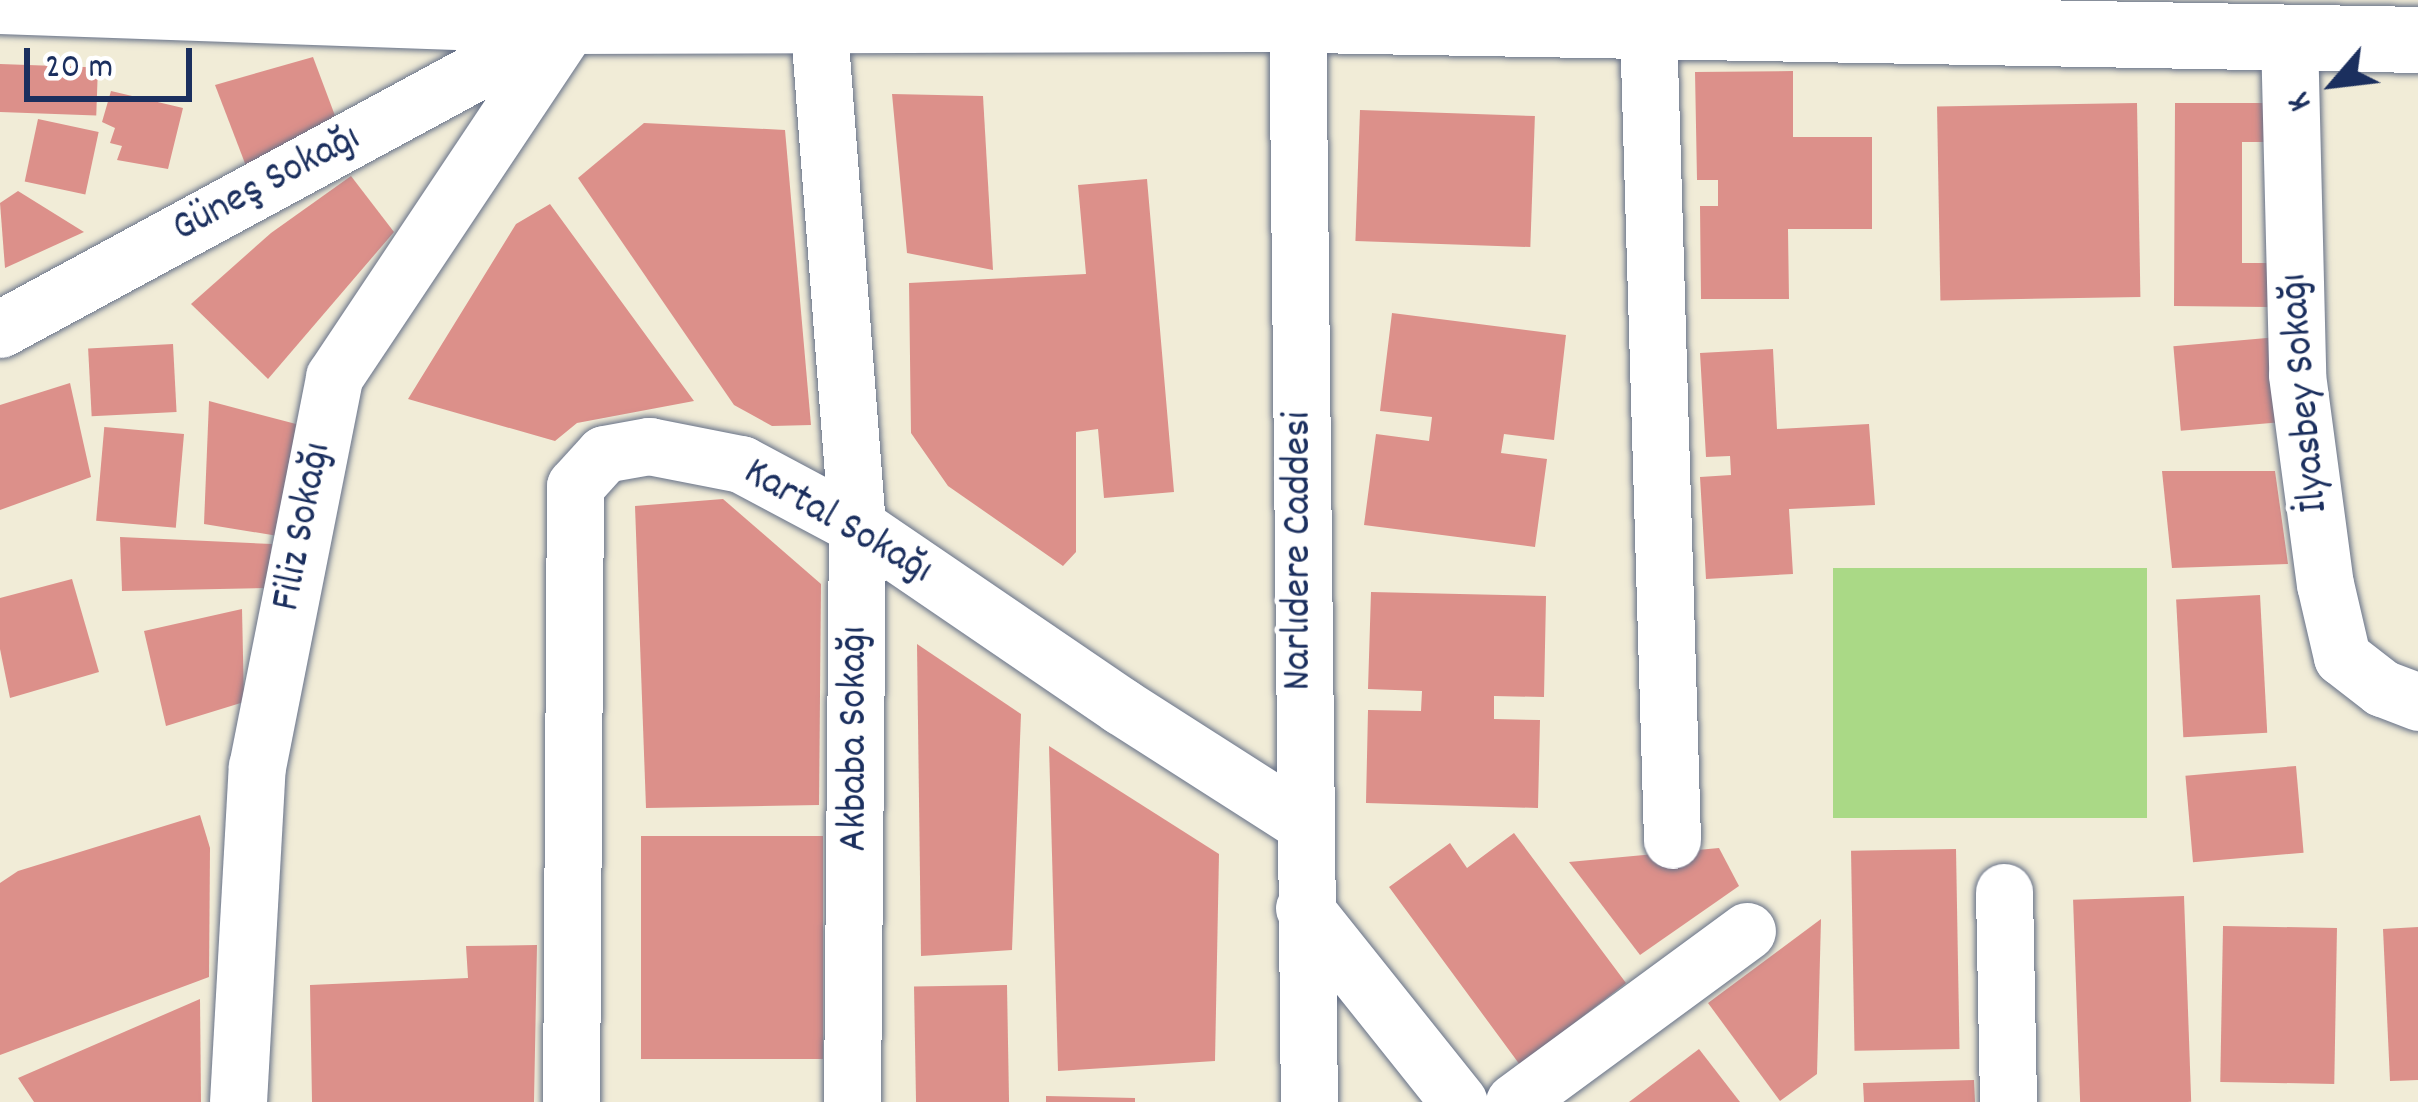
<!DOCTYPE html>
<meta charset="utf-8">
<style>
body{margin:0}
#map{position:relative;width:2418px;height:1102px;overflow:hidden;background:#f1ecd7;font-family:Dekko,sans-serif}
div>[style]{position:absolute}
.green>*{inset:0;background:#aad986;transform-origin:0 0}
.building>*{inset:0;background:#dc908a;transform-origin:0 0}
.roads{filter:drop-shadow(0 0 3px #667188) drop-shadow(0 0 3px #667188)}
.minor>*{height:57px;margin:-28.5px;padding:0 28.5px;transform-origin:28.5px;border-radius:28.5px;background:#fff}
.major>*{height:66px;margin:-33px;padding:0 33px;transform-origin:33px;border-radius:33px;background:#fff}
span{translate:-50% -50%;white-space:nowrap;text-align:center;line-height:1.15;-webkit-text-stroke:9px #fff;paint-order:stroke}
.street-label{font-size:42px;color:#1b2f5e}
.north{position:absolute;left:2274px;top:24px;width:120px;height:120px;-webkit-text-stroke:9px #fff;paint-order:stroke;rotate:242deg;font-size:33px;font-weight:700;line-height:48px;text-align:center;color:#1b2f5e}
.north::after{content:'';display:block;margin:auto;width:42px;height:54px;background:#1b2f5e;clip-path:polygon(50% 0,100% 100%,50% 72%,0 100%)}
.scale{position:absolute;left:24px;top:48px;width:168px;height:54px;box-sizing:border-box;border:6px solid #1b2f5e;border-top:0;padding-left:15px;font-size:36px;line-height:42px;white-space:nowrap;color:#1b2f5e;-webkit-text-stroke:9px #fff;paint-order:stroke}
</style>
<div id="map">
<div class="green">
<div style="left:1833px;top:568px;width:314px;height:250px"></div>
</div>
<div class="building">
<div style="clip-path:polygon(313px 57px,337px 121px,246px 166px,215px 85px)"></div>
<div style="left:0;top:64px;width:98px;height:48px;rotate:2deg"></div>
<div style="clip-path:polygon(1793px 71px,1793px 137px,1872px 137px,1872px 229px,1788px 229px,1789px 299px,1701px 299px,1700px 206px,1718px 206px,1718px 180px,1697px 180px,1695px 72px)"></div>
<div style="clip-path:polygon(111px 91px,183px 108px,168px 169px,117px 160px,122px 146px,110px 143px,115px 128px,102px 122px)"></div>
<div style="clip-path:polygon(892px 94px,983px 96px,993px 270px,907px 253px)"></div>
<div style="left:2137px;top:103px;width:194px;height:200px;rotate:89deg"></div>
<div style="clip-path:polygon(2175px 103px,2269px 103px,2268px 142px,2242px 142px,2242px 263px,2268px 263px,2268px 307px,2174px 306px)"></div>
<div style="left:1360px;top:110px;width:175px;height:131px;rotate:2deg"></div>
<div style="left:38px;top:119px;width:62px;height:64px;rotate:12deg"></div>
<div style="clip-path:polygon(644px 123px,785px 130px,811px 425px,772px 426px,734px 405px,578px 178px)"></div>
<div style="clip-path:polygon(351px 176px,394px 232px,268px 379px,191px 304px,271px 233px)"></div>
<div style="clip-path:polygon(1147px 179px,1174px 492px,1104px 498px,1098px 429px,1076px 432px,1076px 552px,1063px 566px,948px 486px,911px 433px,909px 283px,1086px 274px,1078px 185px)"></div>
<div style="clip-path:polygon(18px 191px,84px 232px,5px 268px,0 203px)"></div>
<div style="clip-path:polygon(550px 204px,694px 401px,577px 423px,555px 441px,408px 399px,516px 224px)"></div>
<div style="clip-path:polygon(1392px 313px,1566px 335px,1554px 440px,1504px 434px,1501px 453px,1547px 459px,1535px 547px,1364px 525px,1376px 434px,1429px 441px,1432px 417px,1380px 411px)"></div>
<div style="left:2278px;top:337px;width:85px;height:105px;rotate:85deg"></div>
<div style="left:173px;top:344px;width:68px;height:85px;rotate:87deg"></div>
<div style="clip-path:polygon(1773px 349px,1777px 429px,1869px 424px,1875px 505px,1789px 509px,1793px 574px,1706px 579px,1700px 477px,1731px 475px,1730px 456px,1706px 457px,1700px 353px)"></div>
<div style="clip-path:polygon(70px 383px,91px 477px,0 510px,0 405px)"></div>
<div style="clip-path:polygon(209px 401px,296px 424px,278px 536px,204px 524px)"></div>
<div style="left:184px;top:434px;width:94px;height:80px;rotate:95deg"></div>
<div style="clip-path:polygon(2162px 471px,2275px 471px,2288px 564px,2172px 568px)"></div>
<div style="clip-path:polygon(723px 499px,821px 584px,819px 805px,646px 808px,635px 506px)"></div>
<div style="clip-path:polygon(120px 537px,272px 544px,267px 588px,122px 591px)"></div>
<div style="clip-path:polygon(72px 579px,99px 672px,10px 698px,0 649px,0 598px)"></div>
<div style="clip-path:polygon(1371px 592px,1546px 596px,1544px 697px,1494px 696px,1494px 719px,1540px 720px,1538px 808px,1366px 803px,1368px 710px,1421px 711px,1422px 691px,1368px 689px)"></div>
<div style="left:2260px;top:595px;width:138px;height:84px;rotate:87deg"></div>
<div style="clip-path:polygon(242px 609px,244px 702px,166px 726px,144px 631px)"></div>
<div style="clip-path:polygon(917px 644px,1021px 714px,1012px 950px,921px 956px)"></div>
<div style="clip-path:polygon(1049px 746px,1219px 854px,1215px 1061px,1058px 1071px)"></div>
<div style="left:2296px;top:766px;width:87px;height:111px;rotate:85deg"></div>
<div style="clip-path:polygon(200px 815px,210px 848px,209px 977px,0 1055px,0 883px,18px 871px)"></div>
<div style="clip-path:polygon(1514px 833px,1626px 983px,1520px 1065px,1389px 887px,1450px 843px,1467px 868px)"></div>
<div style="left:823px;top:836px;width:223px;height:182px;rotate:90deg"></div>
<div style="clip-path:polygon(1719px 848px,1739px 886px,1640px 955px,1569px 862px)"></div>
<div style="left:1956px;top:849px;width:200px;height:105px;rotate:89deg"></div>
<div style="left:2184px;top:896px;width:206px;height:111px;rotate:88deg"></div>
<div style="clip-path:polygon(1821px 919px,1817px 1074px,1780px 1101px,1708px 1003px)"></div>
<div style="left:2223px;top:926px;width:114px;height:156px;rotate:1deg"></div>
<div style="clip-path:polygon(2418px 927px,2418px 1080px,2390px 1081px,2383px 929px)"></div>
<div style="clip-path:polygon(537px 945px,534px 1102px,312px 1102px,310px 985px,468px 978px,466px 946px)"></div>
<div style="left:1007px;top:985px;width:117px;height:93px;rotate:89deg"></div>
<div style="clip-path:polygon(200px 999px,201px 1102px,34px 1102px,18px 1078px)"></div>
<div style="clip-path:polygon(1699px 1049px,1740px 1102px,1629px 1102px)"></div>
<div style="clip-path:polygon(1974px 1080px,1975px 1102px,1864px 1102px,1863px 1083px)"></div>
<div style="clip-path:polygon(1046px 1096px,1135px 1098px,1135px 1102px,1046px 1102px)"></div>
</div>
<div class="roads">
<div class="minor">
<div style="left:1297px;top:0;width:1102px;rotate:89.38deg"></div>
<div style="left:818px;top:17px;width:510px;rotate:85.62deg"></div>
<div style="left:857px;top:526px;width:576px;rotate:90.5deg"></div>
<div style="left:1648px;top:26px;width:814px;rotate:88.31deg"></div>
<div style="left:2289px;top:36px;width:339px;rotate:88.6deg"></div>
<div style="left:2297px;top:375px;width:211px;rotate:82.4deg"></div>
<div style="left:2325px;top:584px;width:75px;rotate:76.9deg"></div>
<div style="left:2342px;top:657px;width:51px;rotate:37.8deg"></div>
<div style="left:2382px;top:688px;width:39px;rotate:21deg"></div>
<div style="left:0;top:329px;width:639px;rotate:-28.41deg"></div>
<div style="left:2004px;top:892px;width:210px;rotate:88.9deg"></div>
<div style="left:1304px;top:908px;width:248px;rotate:51.4deg"></div>
<div style="left:238px;top:1102px;width:336px;rotate:-86.8deg"></div>
<div style="left:257px;top:767px;width:398px;rotate:-78.8deg"></div>
<div style="left:334px;top:377px;width:428px;rotate:-56.3deg"></div>
<div style="left:571px;top:1102px;width:616px;rotate:-89.63deg"></div>
<div style="left:575px;top:486px;width:43px;rotate:-47.8deg"></div>
<div style="left:604px;top:454px;width:46px;rotate:-10.1deg"></div>
<div style="left:649px;top:446px;width:94px;rotate:11.1deg"></div>
<div style="left:741px;top:464px;width:132px;rotate:28.1deg"></div>
<div style="left:857px;top:526px;width:320px;rotate:34.3deg"></div>
<div style="left:1121px;top:706px;width:214px;rotate:32.6deg"></div>
<div style="left:1514px;top:1102px;width:289px;rotate:-36.3deg"></div>
</div>
<div class="major">
<div style="left:0;top:1px;width:571px;rotate:2.01deg"></div>
<div style="left:571px;top:21px;width:683px;rotate:-0.17deg"></div>
<div style="left:1254px;top:19px;width:1164px;rotate:1.03deg"></div>
</div>
</div>
<div class="street-label">
<span style="left:267px;top:185px;rotate:-28deg">Güneş Sokağı</span>
<span style="left:2306px;top:393px;rotate:-95deg">İlyasbey Sokağı</span>
<span style="left:837px;top:523px;rotate:30deg">Kartal Sokağı</span>
<span style="left:304px;top:527px;rotate:-79deg">Filiz Sokağı</span>
<span style="left:1300px;top:551px;rotate:-90deg">Narlıdere Caddesi</span>
<span style="left:856px;top:739px;rotate:-90deg">Akbaba Sokağı</span>
</div>
<div class="north">K</div>
<div class="scale">20 m</div>
</div>
